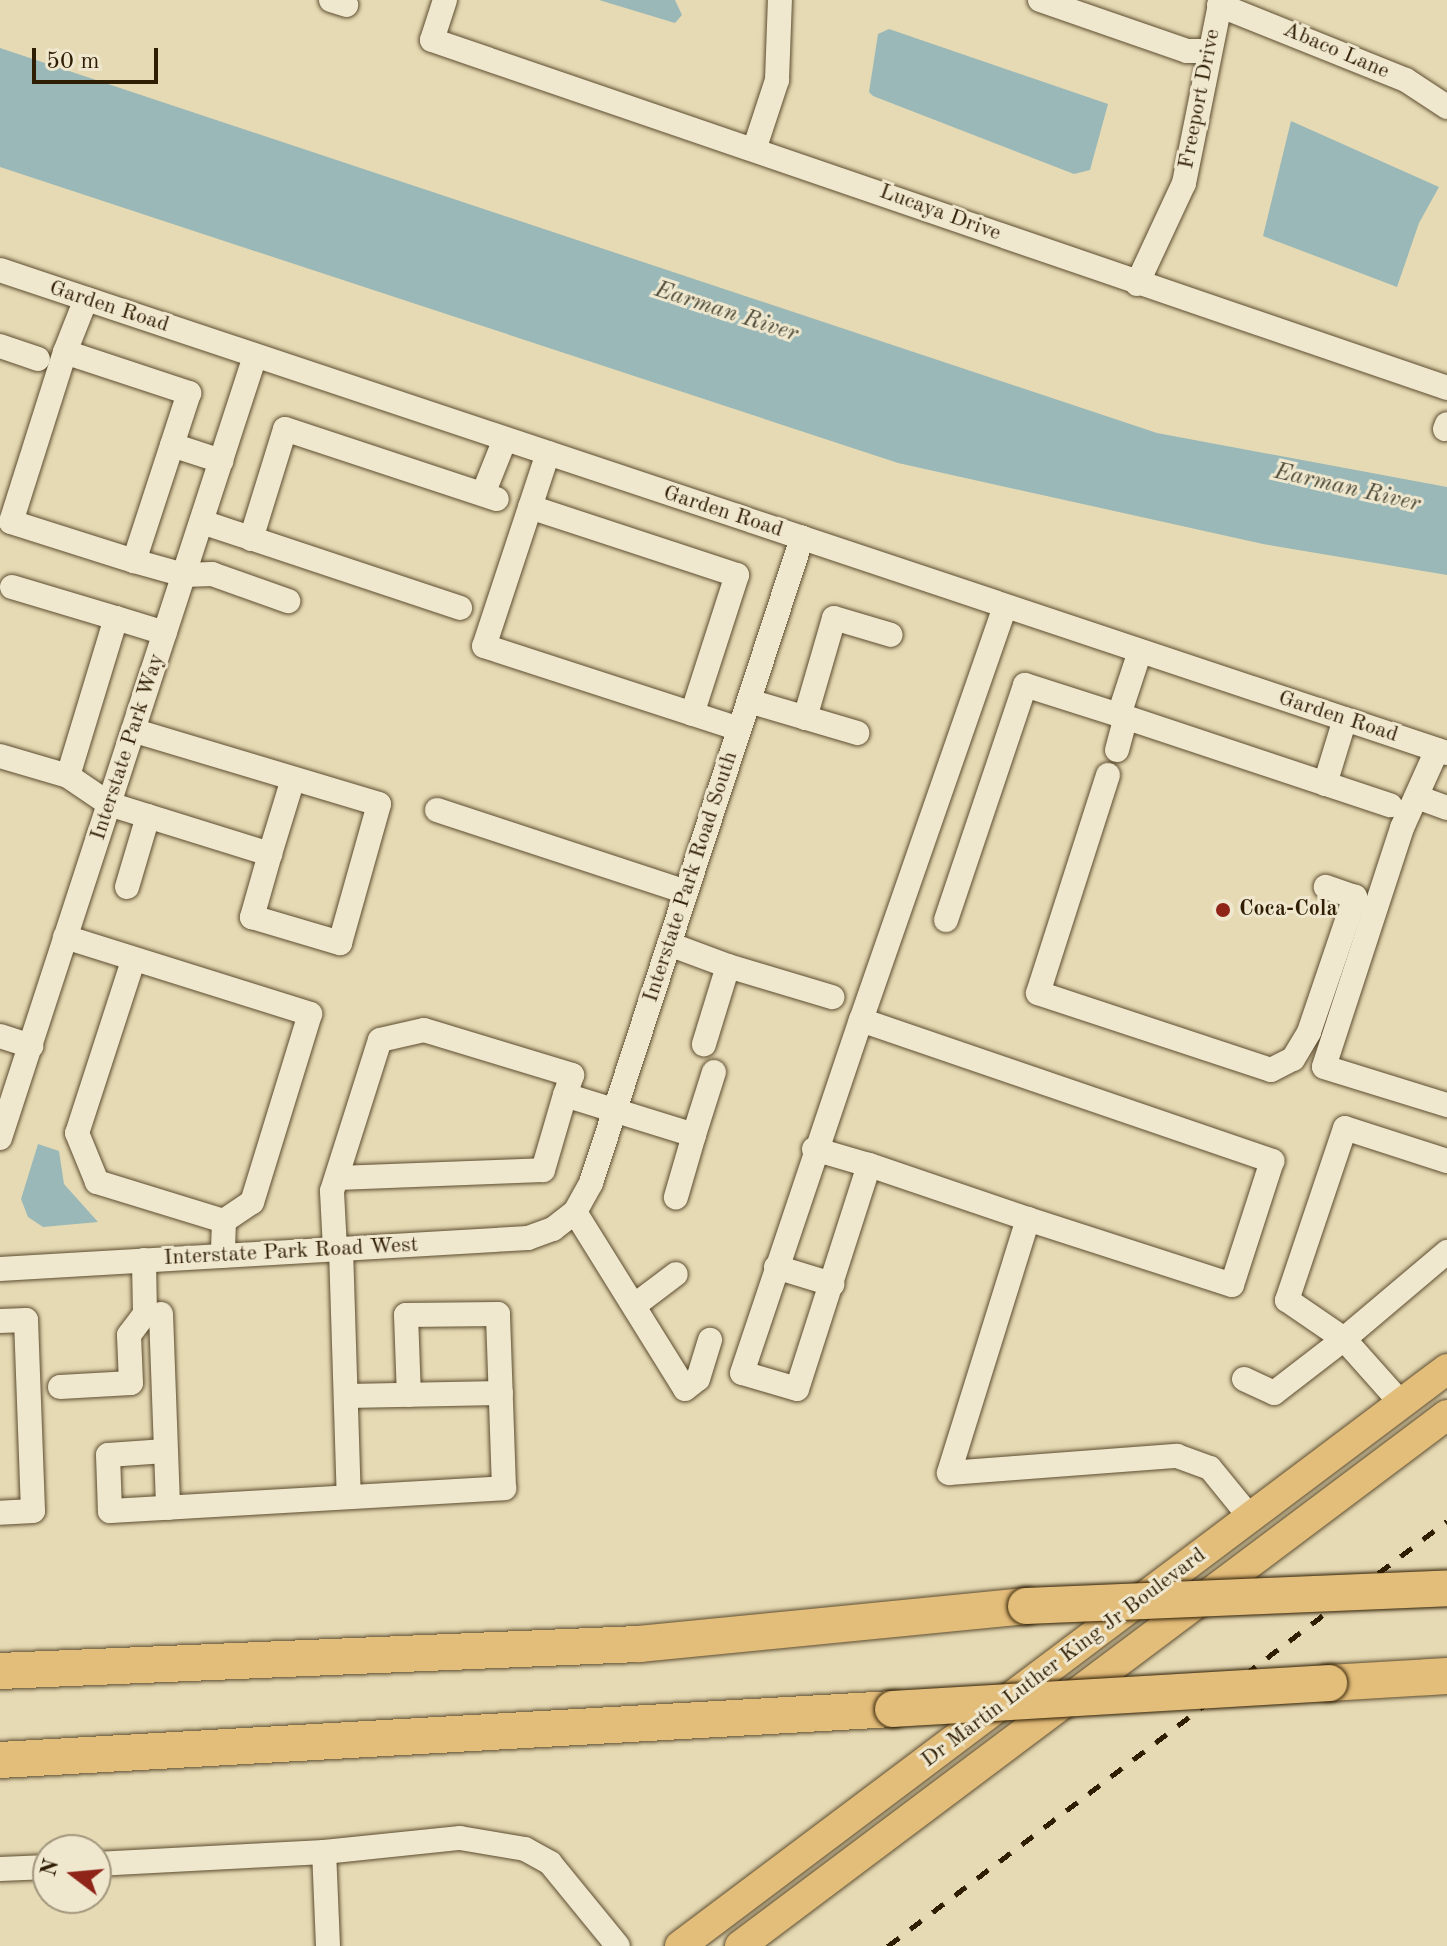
<!DOCTYPE html>
<style>
body{margin:0}
#map{position:relative;width:1447px;height:1946px;overflow:hidden;background:#e6dab4;font-family:"Old Standard TT",serif}
div>[style]{position:absolute}
.water>*{inset:0;background:#9ab8b7}
.roads{filter:drop-shadow(0 0 2px #5d4d30) drop-shadow(0 0 2px #5d4d30)}
.minor>*{height:24px;margin:-12px;padding:0 12px;transform-origin:12px;border-radius:12px;background:#efe7ce}
.major>*{height:30px;margin:-15px;padding:0 15px;transform-origin:15px;border-radius:15px;background:#e3bd7a}
.highway>*{height:36px;margin:-18px;padding:0 18px;transform-origin:18px;border-radius:18px;background:#e3bd7a}
.rail>*{height:5px;margin-top:-2.5px;transform-origin:0;background:repeating-linear-gradient(90deg,#2f1e04 0 14px,transparent 0 28px)}
.bridges{filter:drop-shadow(0 0 2px #2f1e04) drop-shadow(0 0 2px #2f1e04)}
.highway-bridge>*{height:36px;margin:-18px;padding:0 18px;transform-origin:18px;border-radius:18px;background:#e3bd7a}
.dots>*{width:22px;height:22px;translate:-50% -50%;box-sizing:border-box;border:4px solid #efe7ce;border-radius:50%}
span{translate:-50% -50%;white-space:nowrap;text-align:center;line-height:1.15;-webkit-text-stroke:6px #efe7ce;paint-order:stroke}
.street-label{font-size:22px;color:#2f1e04}
.poi-label{font-size:22px;color:#2f1e04;font-weight:700}
.left{translate:0 -50%;text-align:left}
.water-label{font-size:24px;color:#4f4c3a;font-style:italic}
.north{position:absolute;left:32px;top:1834px;width:80px;height:80px;box-sizing:border-box;background:#efe7ce;border:2px solid #a2977d;border-radius:50%;rotate:286deg;font-size:22px;font-weight:700;line-height:32px;text-align:center;color:#2f1e04}
.north::after{content:'';display:block;margin:auto;width:28px;height:36px;background:#8f2418;clip-path:polygon(50% 0,100% 100%,50% 72%,0 100%)}
.scale{position:absolute;left:32px;top:48px;width:126px;height:36px;box-sizing:border-box;border:4px solid #2f1e04;border-top:0;padding-left:10px;font-size:24px;line-height:28px;white-space:nowrap;color:#2f1e04;-webkit-text-stroke:6px #efe7ce;paint-order:stroke}
</style>
<div id="map">
<div class="water">
<div style="clip-path:polygon(599px 0,675px 0,682px 15px,675px 23px)"></div>
<div style="clip-path:polygon(889px 29px,1108px 104px,1090px 170px,1074px 174px,873px 96px,869px 92px,878px 34px)"></div>
<div style="clip-path:polygon(0 48px,1157px 433px,1447px 487px,1447px 575px,1263px 544px,898px 463px,0 167px)"></div>
<div style="clip-path:polygon(1291px 121px,1439px 187px,1419px 223px,1397px 287px,1263px 236px)"></div>
<div style="clip-path:polygon(38px 1144px,59px 1151px,64px 1184px,98px 1222px,43px 1227px,28px 1217px,21px 1199px)"></div>
</div>
<div class="roads">
<div class="minor">
<div style="left:331px;top:0;width:16px;rotate:18deg"></div>
<div style="left:445px;top:0;width:42px;rotate:108deg"></div>
<div style="left:432px;top:40px;width:1073px;rotate:18.92deg"></div>
<div style="left:1040px;top:0;width:156px;rotate:19.1deg"></div>
<div style="left:1187px;top:51px;width:20px"></div>
<div style="left:1219px;top:5px;width:201px;rotate:21.9deg"></div>
<div style="left:1406px;top:80px;width:49px;rotate:33.4deg"></div>
<div style="left:755px;top:147px;width:71px;rotate:-71.8deg"></div>
<div style="left:777px;top:80px;width:80px;rotate:-87.9deg"></div>
<div style="left:0;top:270px;width:1525px;rotate:18.46deg"></div>
<div style="left:1137px;top:284px;width:111px;rotate:-65deg"></div>
<div style="left:1184px;top:183px;width:187px;rotate:-78.6deg"></div>
<div style="left:0;top:346px;width:40px;rotate:18.9deg"></div>
<div style="left:65px;top:352px;width:131px;rotate:18.3deg"></div>
<div style="left:189px;top:393px;width:177px;rotate:108.1deg"></div>
<div style="left:134px;top:561px;width:129px;rotate:-162.4deg"></div>
<div style="left:11px;top:522px;width:178px;rotate:-72.4deg"></div>
<div style="left:65px;top:352px;width:57px;rotate:-68.4deg"></div>
<div style="left:1445px;top:429px;width:5px;rotate:-68deg"></div>
<div style="left:172px;top:445px;width:52px;rotate:18.1deg"></div>
<div style="left:548px;top:453px;width:203px;rotate:108.3deg"></div>
<div style="left:484px;top:646px;width:268px;rotate:18deg"></div>
<div style="left:483px;top:494px;width:59px;rotate:-68.2deg"></div>
<div style="left:530px;top:507px;width:218px;rotate:18.2deg"></div>
<div style="left:737px;top:575px;width:146px;rotate:107.9deg"></div>
<div style="left:202px;top:522px;width:272px;rotate:18.4deg"></div>
<div style="left:251px;top:539px;width:115px;rotate:-72.8deg"></div>
<div style="left:285px;top:429px;width:223px;rotate:18.3deg"></div>
<div style="left:134px;top:561px;width:52px;rotate:15.6deg"></div>
<div style="left:184px;top:575px;width:28px;rotate:-2deg"></div>
<div style="left:212px;top:574px;width:81px;rotate:19.6deg"></div>
<div style="left:12px;top:587px;width:109px;rotate:16.6deg"></div>
<div style="left:116px;top:618px;width:165px;rotate:106.9deg"></div>
<div style="left:116px;top:618px;width:51px;rotate:17deg"></div>
<div style="left:749px;top:701px;width:113px;rotate:16.5deg"></div>
<div style="left:1119px;top:715px;width:286px;rotate:18.4deg"></div>
<div style="left:805px;top:718px;width:104px;rotate:-73.8deg"></div>
<div style="left:834px;top:618px;width:59px;rotate:16.6deg"></div>
<div style="left:1117px;top:750px;width:34px;rotate:-75deg"></div>
<div style="left:1437px;top:750px;width:85px;rotate:114.2deg"></div>
<div style="left:1402px;top:828px;width:251px;rotate:108.1deg"></div>
<div style="left:1324px;top:1067px;width:129px;rotate:17.2deg"></div>
<div style="left:0;top:756px;width:71px;rotate:16.4deg"></div>
<div style="left:68px;top:776px;width:50px;rotate:34.3deg"></div>
<div style="left:109px;top:804px;width:169px;rotate:17.3deg"></div>
<div style="left:270px;top:854px;width:66px;rotate:105.9deg"></div>
<div style="left:252px;top:917px;width:92px;rotate:16.5deg"></div>
<div style="left:340px;top:943px;width:144px;rotate:-74.3deg"></div>
<div style="left:379px;top:804px;width:257px;rotate:-163.3deg"></div>
<div style="left:1108px;top:775px;width:229px;rotate:107.8deg"></div>
<div style="left:1038px;top:993px;width:245px;rotate:18.3deg"></div>
<div style="left:1271px;top:1070px;width:25px;rotate:-27deg"></div>
<div style="left:1293px;top:1059px;width:31px;rotate:-59deg"></div>
<div style="left:1309px;top:1032px;width:143px;rotate:-71.2deg"></div>
<div style="left:1355px;top:897px;width:31px;rotate:-161deg"></div>
<div style="left:1325px;top:784px;width:68px;rotate:-72.9deg"></div>
<div style="left:1417px;top:797px;width:32px;rotate:20deg"></div>
<div style="left:437px;top:810px;width:262px;rotate:18.2deg"></div>
<div style="left:270px;top:854px;width:78px;rotate:-73deg"></div>
<div style="left:127px;top:887px;width:74px;rotate:-73.5deg"></div>
<div style="left:946px;top:920px;width:248px;rotate:-71.4deg"></div>
<div style="left:1025px;top:685px;width:99px;rotate:17.7deg"></div>
<div style="left:1119px;top:715px;width:67px;rotate:-71.8deg"></div>
<div style="left:65px;top:937px;width:257px;rotate:17.4deg"></div>
<div style="left:310px;top:1014px;width:197px;rotate:107.1deg"></div>
<div style="left:252px;top:1202px;width:34px;rotate:146deg"></div>
<div style="left:224px;top:1221px;width:35px;rotate:92deg"></div>
<div style="left:669px;top:944px;width:63px;rotate:20.4deg"></div>
<div style="left:728px;top:966px;width:82px;rotate:107.1deg"></div>
<div style="left:133px;top:961px;width:181px;rotate:108deg"></div>
<div style="left:77px;top:1133px;width:53px;rotate:67.8deg"></div>
<div style="left:97px;top:1182px;width:133px;rotate:17.1deg"></div>
<div style="left:728px;top:966px;width:109px;rotate:16.6deg"></div>
<div style="left:861px;top:1020px;width:438px;rotate:-70.8deg"></div>
<div style="left:0;top:1036px;width:33px;rotate:18deg"></div>
<div style="left:694px;top:1135px;width:66px;rotate:-72.4deg"></div>
<div style="left:0;top:1138px;width:823px;rotate:-71.94deg"></div>
<div style="left:814px;top:1149px;width:57px;rotate:16.2deg"></div>
<div style="left:1447px;top:1161px;width:107px;rotate:-162.1deg"></div>
<div style="left:1345px;top:1128px;width:182px;rotate:108.6deg"></div>
<div style="left:1287px;top:1300px;width:69px;rotate:34.4deg"></div>
<div style="left:1344px;top:1339px;width:135px;rotate:-40.2deg"></div>
<div style="left:337px;top:1178px;width:206px;rotate:-2.2deg"></div>
<div style="left:543px;top:1170px;width:78px;rotate:-73.7deg"></div>
<div style="left:575px;top:1212px;width:208px;rotate:58.1deg"></div>
<div style="left:685px;top:1389px;width:16px;rotate:-38deg"></div>
<div style="left:698px;top:1379px;width:41px;rotate:-72.9deg"></div>
<div style="left:1028px;top:1219px;width:168px;rotate:-161.2deg"></div>
<div style="left:869px;top:1165px;width:235px;rotate:107.8deg"></div>
<div style="left:797px;top:1389px;width:57px;rotate:-163.8deg"></div>
<div style="left:742px;top:1373px;width:373px;rotate:-71.4deg"></div>
<div style="left:861px;top:1020px;width:435px;rotate:18.9deg"></div>
<div style="left:1272px;top:1161px;width:130px;rotate:107.9deg"></div>
<div style="left:1232px;top:1285px;width:214px;rotate:-162.1deg"></div>
<div style="left:1028px;top:1219px;width:266px;rotate:107.3deg"></div>
<div style="left:949px;top:1473px;width:229px;rotate:-4.3deg"></div>
<div style="left:1177px;top:1456px;width:35px;rotate:20deg"></div>
<div style="left:1210px;top:1468px;width:63px;rotate:50.8deg"></div>
<div style="left:335px;top:1249px;width:58px;rotate:-93deg"></div>
<div style="left:332px;top:1191px;width:158px;rotate:-72.4deg"></div>
<div style="left:380px;top:1040px;width:45px;rotate:-12.8deg"></div>
<div style="left:424px;top:1030px;width:155px;rotate:16.9deg"></div>
<div style="left:572px;top:1075px;width:21px;rotate:109deg"></div>
<div style="left:565px;top:1095px;width:135px;rotate:17.2deg"></div>
<div style="left:694px;top:1135px;width:65px;rotate:106.2deg"></div>
<div style="left:341px;top:1249px;width:248px;rotate:88.2deg"></div>
<div style="left:776px;top:1267px;width:59px;rotate:16.9deg"></div>
<div style="left:0;top:1269px;width:529px;rotate:-3.36deg"></div>
<div style="left:528px;top:1238px;width:27px;rotate:-20deg"></div>
<div style="left:553px;top:1229px;width:28px;rotate:-38deg"></div>
<div style="left:575px;top:1212px;width:33px;rotate:-61deg"></div>
<div style="left:591px;top:1183px;width:679px;rotate:-71.89deg"></div>
<div style="left:635px;top:1305px;width:51px;rotate:-37.1deg"></div>
<div style="left:161px;top:1314px;width:194px;rotate:87.9deg"></div>
<div style="left:0;top:1321px;width:26px;rotate:-2deg"></div>
<div style="left:26px;top:1320px;width:191px;rotate:87.9deg"></div>
<div style="left:33px;top:1511px;width:33px;rotate:177deg"></div>
<div style="left:1244px;top:1379px;width:33px;rotate:25deg"></div>
<div style="left:1274px;top:1393px;width:88px;rotate:-37.6deg"></div>
<div style="left:1344px;top:1339px;width:87px;rotate:48.3deg"></div>
<div style="left:60px;top:1387px;width:71px;rotate:-3.2deg"></div>
<div style="left:131px;top:1383px;width:48px;rotate:-92.4deg"></div>
<div style="left:129px;top:1335px;width:26px;rotate:-53deg"></div>
<div style="left:145px;top:1314px;width:54px;rotate:-91.1deg"></div>
<div style="left:346px;top:1396px;width:155px;rotate:-1.1deg"></div>
<div style="left:165px;top:1451px;width:57px;rotate:176deg"></div>
<div style="left:108px;top:1455px;width:56px;rotate:88deg"></div>
<div style="left:110px;top:1511px;width:395px;rotate:-3.3deg"></div>
<div style="left:504px;top:1488px;width:174px;rotate:-92deg"></div>
<div style="left:498px;top:1314px;width:92px;rotate:179.4deg"></div>
<div style="left:406px;top:1315px;width:80px;rotate:87.9deg"></div>
<div style="left:96px;top:1864px;width:228px;rotate:-3deg"></div>
<div style="left:0;top:1869px;width:48px;rotate:-2.4deg"></div>
<div style="left:328px;top:1946px;width:94px;rotate:-92.4deg"></div>
<div style="left:324px;top:1852px;width:137px;rotate:-5.9deg"></div>
<div style="left:460px;top:1838px;width:66px;rotate:9.6deg"></div>
<div style="left:525px;top:1849px;width:29px;rotate:29deg"></div>
<div style="left:550px;top:1863px;width:107px;rotate:50.7deg"></div>
</div>
<div class="major">
<div style="left:680px;top:1946px;width:960px;rotate:-36.95deg"></div>
<div style="left:740px;top:1946px;width:884px;rotate:-36.91deg"></div>
</div>
<div class="highway">
<div style="left:0;top:1671px;width:640px;rotate:-2.42deg"></div>
<div style="left:639px;top:1644px;width:389px;rotate:-5.6deg"></div>
<div style="left:1329px;top:1683px;width:118px;rotate:-3.4deg"></div>
<div style="left:0;top:1760px;width:894px;rotate:-3.27deg"></div>
</div>
</div>
<div class="rail">
<div style="left:888px;top:1946px;width:702px;rotate:-37.25deg"></div>
</div>
<div class="bridges">
<div class="highway-bridge">
<div style="left:1026px;top:1606px;width:421px;rotate:-2.4deg"></div>
<div style="left:893px;top:1709px;width:437px;rotate:-3.4deg"></div>
</div>
</div>
<div class="dots">
<div style="left:1223px;top:910px;background:#8f2418"></div>
</div>
<div class="street-label">
<span style="left:1336px;top:51px;rotate:23deg">Abaco Lane</span>
<span style="left:1200px;top:99px;rotate:-79deg">Freeport Drive</span>
<span style="left:940px;top:213px;rotate:20deg">Lucaya Drive</span>
<span style="left:109px;top:307px;rotate:18deg">Garden Road</span>
<span style="left:723px;top:512px;rotate:18deg">Garden Road</span>
<span style="left:1338px;top:717px;rotate:18deg">Garden Road</span>
<span style="left:128px;top:747px;rotate:-72deg">Interstate Park Way</span>
<span style="left:691px;top:877px;rotate:-72deg">Interstate Park Road South</span>
<span style="left:291px;top:1252px;rotate:-3deg">Interstate Park Road West</span>
<span style="left:1064px;top:1658px;rotate:-37deg">Dr Martin Luther King Jr Boulevard</span>
</div>
<div class="poi-label">
<span class="left" style="left:1239px;top:910px">Coca-Cola</span>
</div>
<div class="water-label">
<span style="left:726px;top:313px;rotate:18deg">Earman River</span>
<span style="left:1347px;top:489px;rotate:13deg">Earman River</span>
</div>
<div class="north">N</div>
<div class="scale">50 m</div>
</div>
